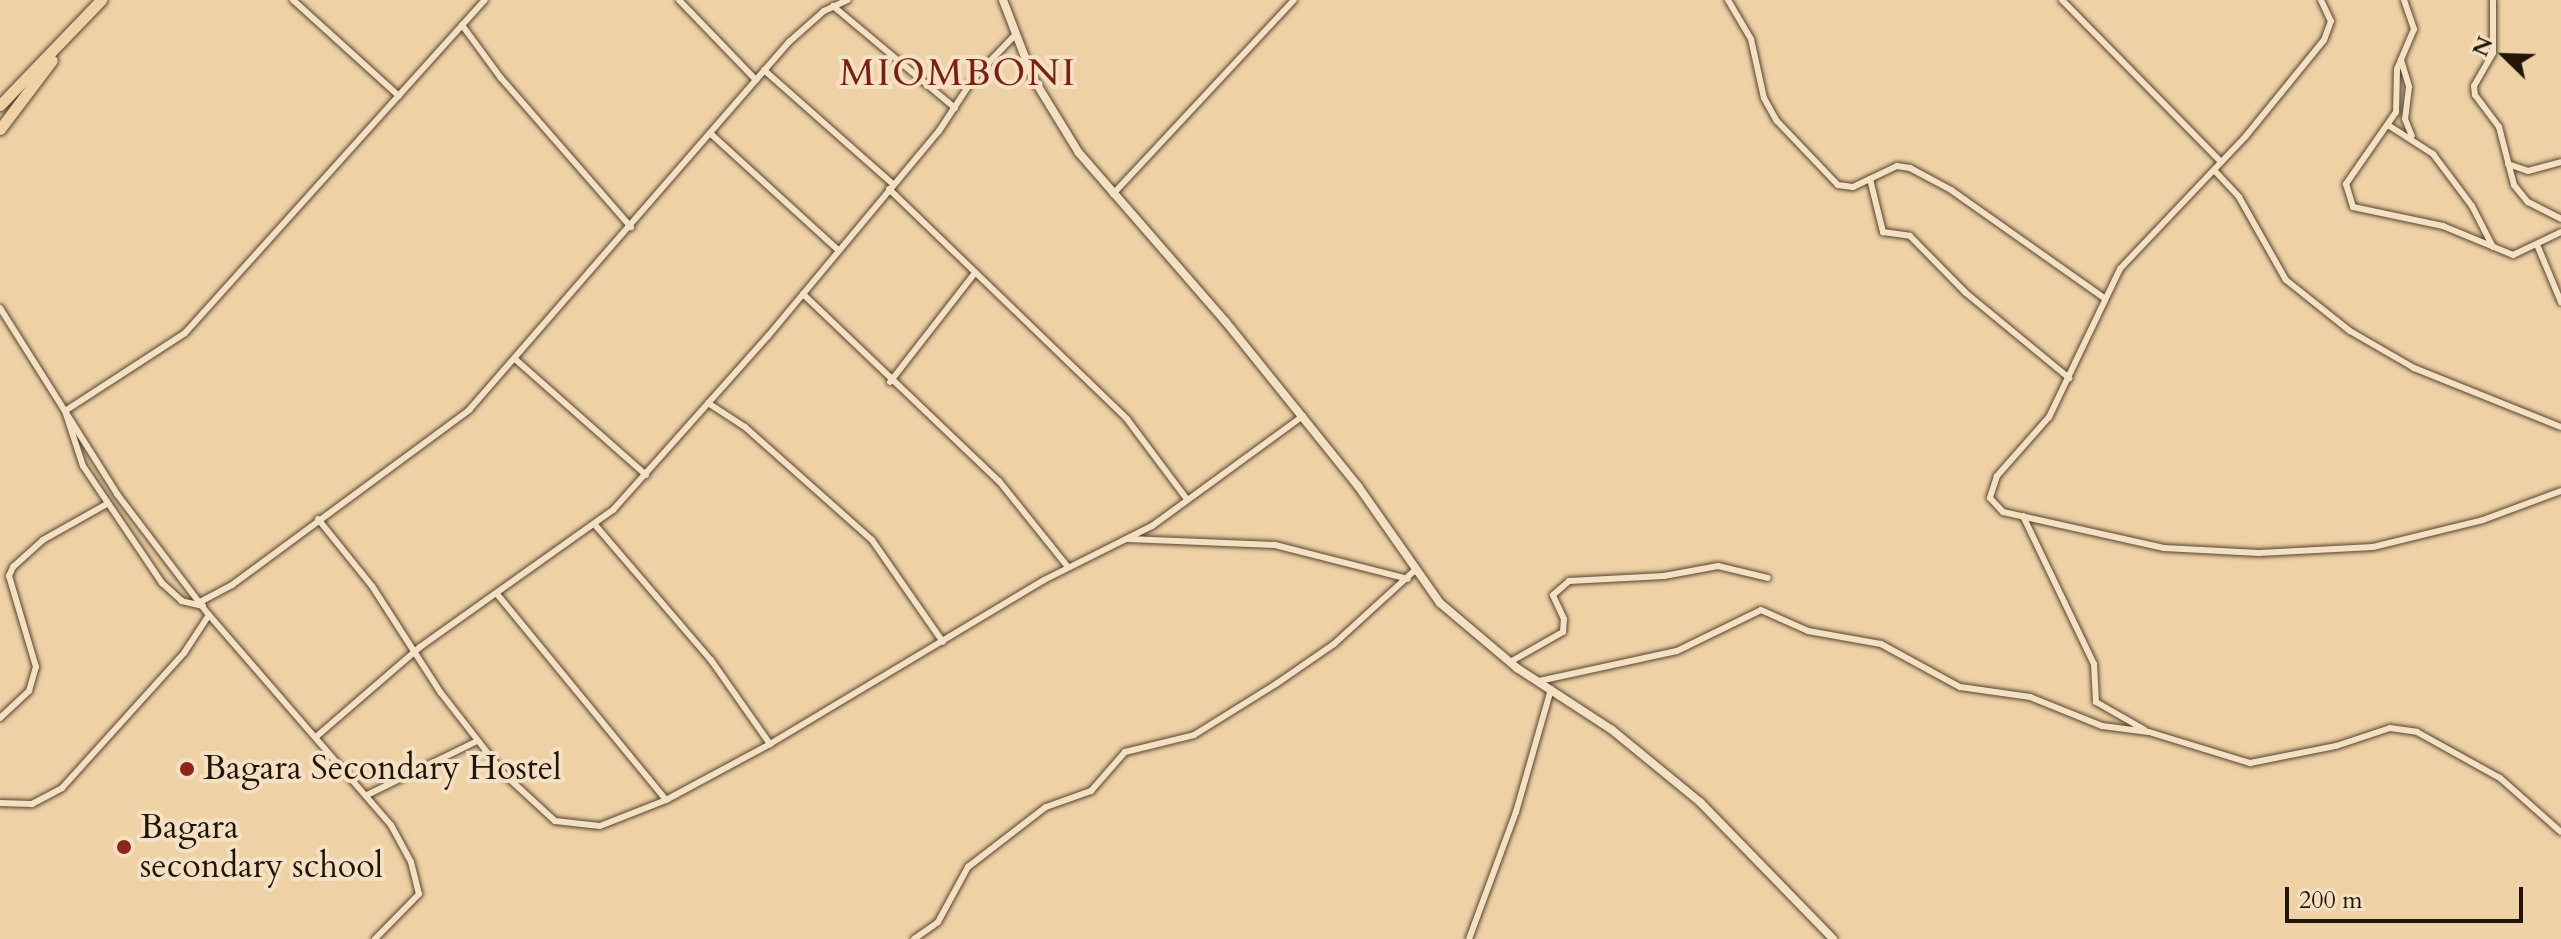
<!DOCTYPE html>
<style>
body{margin:0}
#map{position:relative;width:2561px;height:939px;overflow:hidden;background:#eed1a5;font-family:Cardo,serif}
div>[style]{position:absolute}
.roads{filter:drop-shadow(0 0 2px #544430) drop-shadow(0 0 2px #544430)}
.minor>*{height:6px;margin:-3px;padding:0 3px;transform-origin:3px;border-radius:3px;background:#f4e1c4}
.tertiary>*{height:8px;margin:-4px;padding:0 4px;transform-origin:4px;border-radius:4px;background:#f4e1c4}
.trunk>*{height:11px;margin:-5.5px;padding:0 5.5px;transform-origin:5.5px;border-radius:5.5px;background:#eed1a5}
.dots>*{width:22px;height:22px;translate:-50% -50%;box-sizing:border-box;border:4px solid #f4e1c4;border-radius:50%}
span{translate:-50% -50%;white-space:nowrap;text-align:center;line-height:1.15;-webkit-text-stroke:8px #f4e1c4;paint-order:stroke}
.poi-label{font-size:34px;color:#211509}
.left{translate:0 -50%;text-align:left}
.quarter-label{font-size:38px;color:#7a1f14;letter-spacing:2px}
.north{position:absolute;left:2465px;top:16px;width:80px;height:80px;-webkit-text-stroke:6px #f4e1c4;paint-order:stroke;rotate:293deg;font-size:22px;font-weight:700;line-height:32px;text-align:center;color:#211509}
.north::after{content:'';display:block;margin:auto;width:28px;height:36px;background:#211509;clip-path:polygon(50% 0,100% 100%,50% 72%,0 100%)}
.scale{position:absolute;left:2285px;top:887px;width:238px;height:36px;box-sizing:border-box;border:4px solid #211509;border-top:0;padding-left:10px;font-size:24px;line-height:28px;white-space:nowrap;color:#211509;-webkit-text-stroke:6px #f4e1c4;paint-order:stroke}
</style>
<div id="map">
<div class="roads">
<div class="minor">
<div style="left:293px;top:0;width:143px;rotate:42.2deg"></div>
<div style="left:679px;top:0;width:111px;rotate:46.1deg"></div>
<div style="left:1728px;top:0;width:45px;rotate:59.5deg"></div>
<div style="left:1751px;top:39px;width:60px;rotate:77.6deg"></div>
<div style="left:1764px;top:98px;width:26px;rotate:61deg"></div>
<div style="left:1777px;top:121px;width:88px;rotate:46.4deg"></div>
<div style="left:1838px;top:185px;width:15px;rotate:8deg"></div>
<div style="left:1853px;top:187px;width:49px;rotate:-25.5deg"></div>
<div style="left:1897px;top:166px;width:13px;rotate:9deg"></div>
<div style="left:1910px;top:168px;width:47px;rotate:28.2deg"></div>
<div style="left:1951px;top:190px;width:187px;rotate:35.2deg"></div>
<div style="left:2062px;top:0;width:227px;rotate:45.5deg"></div>
<div style="left:2321px;top:0;width:23px;rotate:65deg"></div>
<div style="left:2331px;top:21px;width:20px;rotate:110deg"></div>
<div style="left:2324px;top:40px;width:124px;rotate:129.1deg"></div>
<div style="left:2246px;top:136px;width:183px;rotate:133.5deg"></div>
<div style="left:2120px;top:269px;width:164px;rotate:115.6deg"></div>
<div style="left:2049px;top:417px;width:79px;rotate:131.4deg"></div>
<div style="left:1997px;top:476px;width:23px;rotate:108deg"></div>
<div style="left:1990px;top:498px;width:19px;rotate:47deg"></div>
<div style="left:2003px;top:512px;width:165px;rotate:12.6deg"></div>
<div style="left:2164px;top:548px;width:95px;rotate:3deg"></div>
<div style="left:2259px;top:553px;width:114px;rotate:-3deg"></div>
<div style="left:2373px;top:547px;width:113px;rotate:-13.8deg"></div>
<div style="left:2483px;top:520px;width:83px;rotate:-20.4deg"></div>
<div style="left:2404px;top:0;width:31px;rotate:71deg"></div>
<div style="left:2414px;top:29px;width:43px;rotate:113deg"></div>
<div style="left:2397px;top:69px;width:43px;rotate:91.3deg"></div>
<div style="left:2396px;top:112px;width:88px;rotate:124.8deg"></div>
<div style="left:2346px;top:184px;width:24px;rotate:73deg"></div>
<div style="left:2353px;top:207px;width:92px;rotate:11.9deg"></div>
<div style="left:2443px;top:226px;width:76px;rotate:22.5deg"></div>
<div style="left:2513px;top:255px;width:53px;rotate:-25.6deg"></div>
<div style="left:2493px;top:0;width:53px;rotate:90deg"></div>
<div style="left:2493px;top:53px;width:38px;rotate:120deg"></div>
<div style="left:2474px;top:86px;width:9px;rotate:84deg"></div>
<div style="left:2475px;top:95px;width:40px;rotate:53deg"></div>
<div style="left:2499px;top:127px;width:60px;rotate:75.5deg"></div>
<div style="left:2514px;top:185px;width:22px;rotate:51deg"></div>
<div style="left:2528px;top:202px;width:37px;rotate:27deg"></div>
<div style="left:833px;top:6px;width:159px;rotate:39.9deg"></div>
<div style="left:462px;top:25px;width:66px;rotate:53.7deg"></div>
<div style="left:501px;top:78px;width:198px;rotate:48.9deg"></div>
<div style="left:2401px;top:60px;width:28px;rotate:73deg"></div>
<div style="left:2409px;top:87px;width:32px;rotate:97deg"></div>
<div style="left:2405px;top:119px;width:18px;rotate:68deg"></div>
<div style="left:764px;top:70px;width:172px;rotate:41.5deg"></div>
<div style="left:2388px;top:125px;width:54px;rotate:32.8deg"></div>
<div style="left:2433px;top:154px;width:65px;rotate:53.1deg"></div>
<div style="left:2472px;top:206px;width:46px;rotate:62.9deg"></div>
<div style="left:711px;top:134px;width:171px;rotate:42.4deg"></div>
<div style="left:2508px;top:164px;width:21px;rotate:19deg"></div>
<div style="left:2528px;top:171px;width:34px;rotate:-15deg"></div>
<div style="left:2214px;top:170px;width:37px;rotate:47deg"></div>
<div style="left:2239px;top:197px;width:95px;rotate:60.5deg"></div>
<div style="left:2286px;top:280px;width:82px;rotate:38.6deg"></div>
<div style="left:2350px;top:331px;width:74px;rotate:30deg"></div>
<div style="left:2414px;top:368px;width:158px;rotate:21.9deg"></div>
<div style="left:1870px;top:179px;width:55px;rotate:76.2deg"></div>
<div style="left:1883px;top:232px;width:27px;rotate:8deg"></div>
<div style="left:1910px;top:236px;width:80px;rotate:45.5deg"></div>
<div style="left:1966px;top:293px;width:134px;rotate:39.5deg"></div>
<div style="left:889px;top:189px;width:331px;rotate:44deg"></div>
<div style="left:1127px;top:419px;width:99px;rotate:53.2deg"></div>
<div style="left:1113px;top:194px;width:265px;rotate:-47deg"></div>
<div style="left:2538px;top:247px;width:60px;rotate:67.3deg"></div>
<div style="left:803px;top:294px;width:271px;rotate:43.7deg"></div>
<div style="left:999px;top:481px;width:110px;rotate:51.3deg"></div>
<div style="left:0;top:308px;width:220px;rotate:57.8deg"></div>
<div style="left:117px;top:494px;width:152px;rotate:52.8deg"></div>
<div style="left:209px;top:615px;width:278px;rotate:49.1deg"></div>
<div style="left:391px;top:825px;width:42px;rotate:61.6deg"></div>
<div style="left:411px;top:862px;width:33px;rotate:76deg"></div>
<div style="left:419px;top:894px;width:63px;rotate:134.4deg"></div>
<div style="left:515px;top:359px;width:175px;rotate:41.5deg"></div>
<div style="left:890px;top:382px;width:138px;rotate:-52.1deg"></div>
<div style="left:708px;top:403px;width:44px;rotate:33deg"></div>
<div style="left:745px;top:427px;width:170px;rotate:41.7deg"></div>
<div style="left:872px;top:540px;width:124px;rotate:55.2deg"></div>
<div style="left:2023px;top:516px;width:164px;rotate:64.4deg"></div>
<div style="left:2094px;top:664px;width:38px;rotate:87deg"></div>
<div style="left:2096px;top:702px;width:56px;rotate:29.7deg"></div>
<div style="left:318px;top:519px;width:86px;rotate:51.1deg"></div>
<div style="left:372px;top:586px;width:127px;rotate:57.2deg"></div>
<div style="left:441px;top:693px;width:103px;rotate:52.1deg"></div>
<div style="left:504px;top:774px;width:69px;rotate:42.7deg"></div>
<div style="left:555px;top:821px;width:45px;rotate:6.3deg"></div>
<div style="left:600px;top:826px;width:71px;rotate:-21.5deg"></div>
<div style="left:666px;top:800px;width:118px;rotate:-28.3deg"></div>
<div style="left:770px;top:744px;width:319px;rotate:-30.9deg"></div>
<div style="left:1044px;top:580px;width:121px;rotate:-26.6deg"></div>
<div style="left:1152px;top:526px;width:187px;rotate:-36.1deg"></div>
<div style="left:596px;top:526px;width:177px;rotate:49.4deg"></div>
<div style="left:711px;top:660px;width:103px;rotate:54.9deg"></div>
<div style="left:1128px;top:539px;width:147px;rotate:2.3deg"></div>
<div style="left:1275px;top:545px;width:137px;rotate:14.3deg"></div>
<div style="left:497px;top:594px;width:266px;rotate:50.6deg"></div>
<div style="left:200px;top:602px;width:36px;rotate:-28deg"></div>
<div style="left:232px;top:585px;width:295px;rotate:-36.4deg"></div>
<div style="left:469px;top:410px;width:488px;rotate:-49deg"></div>
<div style="left:789px;top:42px;width:47px;rotate:-41.5deg"></div>
<div style="left:824px;top:11px;width:26px;rotate:-25deg"></div>
<div style="left:203px;top:606px;width:22px;rotate:-167deg"></div>
<div style="left:182px;top:601px;width:27px;rotate:-138deg"></div>
<div style="left:162px;top:583px;width:141px;rotate:-124deg"></div>
<div style="left:83px;top:466px;width:58px;rotate:-108.1deg"></div>
<div style="left:65px;top:411px;width:143px;rotate:-33deg"></div>
<div style="left:185px;top:333px;width:448px;rotate:-48deg"></div>
<div style="left:1510px;top:662px;width:61px;rotate:-29.5deg"></div>
<div style="left:1563px;top:632px;width:13px;rotate:-86deg"></div>
<div style="left:1564px;top:619px;width:26px;rotate:-115deg"></div>
<div style="left:1553px;top:595px;width:21px;rotate:-41deg"></div>
<div style="left:1569px;top:581px;width:95px;rotate:-3deg"></div>
<div style="left:1664px;top:576px;width:55px;rotate:-10.5deg"></div>
<div style="left:1718px;top:566px;width:51px;rotate:13.5deg"></div>
<div style="left:1539px;top:681px;width:141px;rotate:-12.3deg"></div>
<div style="left:1677px;top:651px;width:93px;rotate:-26deg"></div>
<div style="left:1761px;top:610px;width:51px;rotate:24.1deg"></div>
<div style="left:1808px;top:631px;width:74px;rotate:10.1deg"></div>
<div style="left:1881px;top:644px;width:90px;rotate:28.6deg"></div>
<div style="left:1960px;top:687px;width:71px;rotate:8.1deg"></div>
<div style="left:2030px;top:697px;width:78px;rotate:21.9deg"></div>
<div style="left:2102px;top:726px;width:47px;rotate:7.3deg"></div>
<div style="left:2149px;top:732px;width:106px;rotate:17.1deg"></div>
<div style="left:2250px;top:763px;width:88px;rotate:-11.2deg"></div>
<div style="left:2336px;top:746px;width:57px;rotate:-18.4deg"></div>
<div style="left:2390px;top:728px;width:27px;rotate:8deg"></div>
<div style="left:2417px;top:732px;width:95px;rotate:29deg"></div>
<div style="left:2500px;top:778px;width:81px;rotate:41.5deg"></div>
<div style="left:0;top:718px;width:40px;rotate:-43deg"></div>
<div style="left:29px;top:691px;width:25px;rotate:-74deg"></div>
<div style="left:36px;top:667px;width:95px;rotate:-106.5deg"></div>
<div style="left:9px;top:576px;width:10px;rotate:-66deg"></div>
<div style="left:13px;top:567px;width:40px;rotate:-42deg"></div>
<div style="left:43px;top:540px;width:73px;rotate:-29.4deg"></div>
<div style="left:317px;top:736px;width:136px;rotate:-40.8deg"></div>
<div style="left:420px;top:647px;width:237px;rotate:-35.4deg"></div>
<div style="left:613px;top:510px;width:233px;rotate:-48.3deg"></div>
<div style="left:768px;top:336px;width:267px;rotate:-50.2deg"></div>
<div style="left:939px;top:131px;width:62px;rotate:-56.8deg"></div>
<div style="left:973px;top:79px;width:61px;rotate:-46.3deg"></div>
<div style="left:367px;top:795px;width:123px;rotate:-26.1deg"></div>
<div style="left:0;top:803px;width:32px;rotate:2deg"></div>
<div style="left:32px;top:804px;width:34px;rotate:-28deg"></div>
<div style="left:62px;top:788px;width:182px;rotate:-47.9deg"></div>
<div style="left:184px;top:653px;width:45px;rotate:-56.7deg"></div>
<div style="left:914px;top:939px;width:29px;rotate:-35deg"></div>
<div style="left:938px;top:922px;width:63px;rotate:-61.4deg"></div>
<div style="left:968px;top:867px;width:98px;rotate:-37.6deg"></div>
<div style="left:1046px;top:807px;width:48px;rotate:-19.6deg"></div>
<div style="left:1091px;top:791px;width:52px;rotate:-48.9deg"></div>
<div style="left:1125px;top:752px;width:71px;rotate:-13.8deg"></div>
<div style="left:1194px;top:735px;width:97px;rotate:-31.9deg"></div>
<div style="left:1276px;top:684px;width:70px;rotate:-34.6deg"></div>
<div style="left:1334px;top:644px;width:108px;rotate:-42.4deg"></div>
<div style="left:1469px;top:939px;width:135px;rotate:-69.7deg"></div>
<div style="left:1516px;top:812px;width:128px;rotate:-74.1deg"></div>
</div>
<div class="tertiary">
<div style="left:1003px;top:0;width:84px;rotate:69deg"></div>
<div style="left:1033px;top:78px;width:88px;rotate:58.5deg"></div>
<div style="left:1079px;top:153px;width:224px;rotate:49deg"></div>
<div style="left:1226px;top:322px;width:211px;rotate:51.2deg"></div>
<div style="left:1358px;top:486px;width:143px;rotate:55deg"></div>
<div style="left:1440px;top:603px;width:101px;rotate:40.2deg"></div>
<div style="left:1517px;top:668px;width:113px;rotate:33.1deg"></div>
<div style="left:1612px;top:730px;width:114px;rotate:39.3deg"></div>
<div style="left:1700px;top:802px;width:191px;rotate:45.8deg"></div>
</div>
<div class="trunk">
<div style="left:0;top:105px;width:146px;rotate:-46.1deg"></div>
<div style="left:0;top:129px;width:86px;rotate:-53deg"></div>
</div>
</div>
<div class="dots">
<div style="left:187px;top:769px;background:#8f2418"></div>
<div style="left:124px;top:847px;background:#8f2418"></div>
</div>
<div class="poi-label">
<span class="left" style="left:203px;top:769px">Bagara Secondary Hostel</span>
<span class="left" style="left:140px;top:847px">Bagara<br>secondary school</span>
</div>
<div class="quarter-label">
<span style="left:958px;top:74px">MIOMBONI</span>
</div>
<div class="north">N</div>
<div class="scale">200 m</div>
</div>
